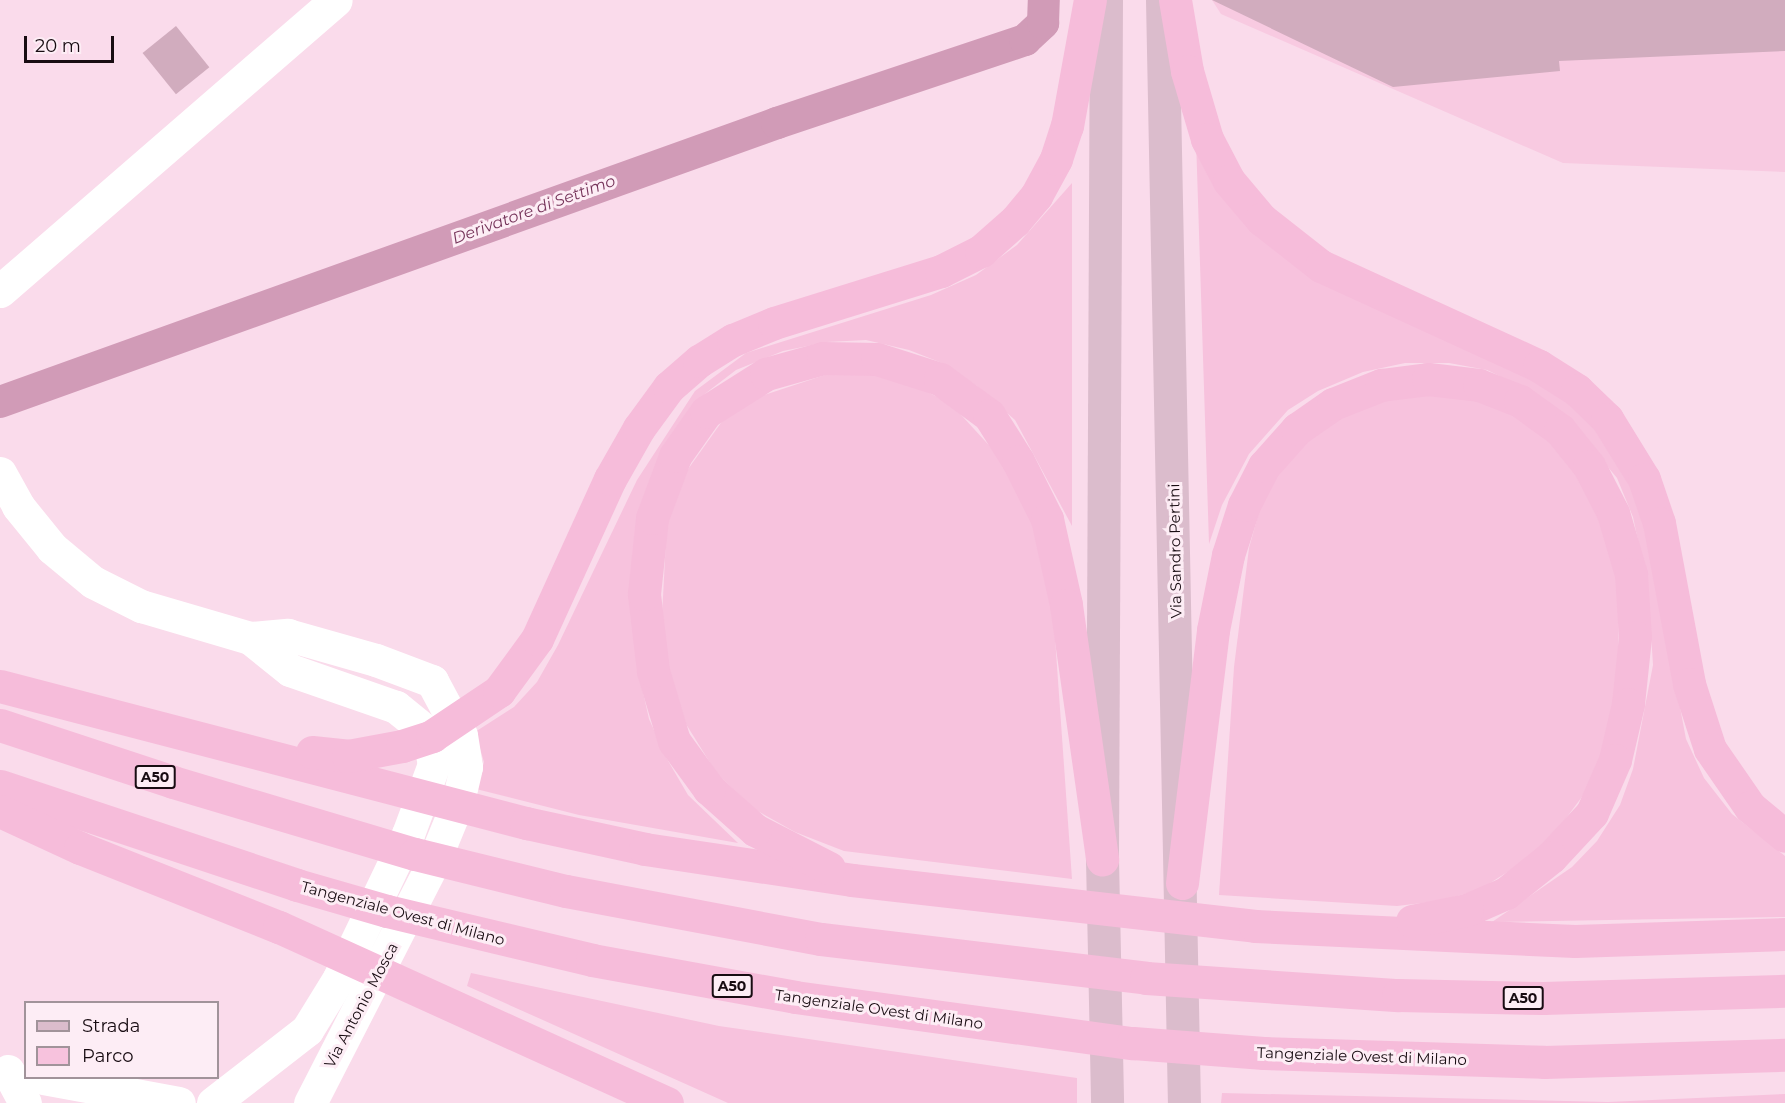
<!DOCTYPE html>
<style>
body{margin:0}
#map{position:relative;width:1785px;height:1103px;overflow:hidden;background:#fadbeb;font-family:Montserrat,sans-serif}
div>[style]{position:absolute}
.built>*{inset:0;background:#f8cae1}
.green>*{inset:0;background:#f7c2dd}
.canal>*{height:32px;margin:-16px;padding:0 16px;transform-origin:16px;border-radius:16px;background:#d19bb7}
.building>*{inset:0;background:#d1acbe;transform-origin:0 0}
.minor>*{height:33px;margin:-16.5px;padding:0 16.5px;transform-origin:16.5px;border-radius:16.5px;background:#fff}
.major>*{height:33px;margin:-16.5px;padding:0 16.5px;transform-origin:16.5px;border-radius:16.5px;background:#dbbccc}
.highway>*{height:33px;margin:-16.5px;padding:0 16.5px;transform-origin:16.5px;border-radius:16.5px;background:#f6bcda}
span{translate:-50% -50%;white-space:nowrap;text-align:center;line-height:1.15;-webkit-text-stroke:6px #fdedf5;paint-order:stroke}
.shield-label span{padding:2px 4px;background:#fdedf5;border:2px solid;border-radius:4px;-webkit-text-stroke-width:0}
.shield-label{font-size:14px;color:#180c12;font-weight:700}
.street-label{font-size:15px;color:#180c12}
.water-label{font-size:16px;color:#753359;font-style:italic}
.legend{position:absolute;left:24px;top:1001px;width:195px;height:78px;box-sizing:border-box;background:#fdedf5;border:2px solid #a1939a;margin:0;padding:8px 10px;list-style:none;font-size:18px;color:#180c12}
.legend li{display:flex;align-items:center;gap:12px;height:30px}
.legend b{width:30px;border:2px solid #a1939a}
.scale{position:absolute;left:24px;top:36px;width:90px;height:27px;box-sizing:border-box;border:3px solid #180c12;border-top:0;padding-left:8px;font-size:18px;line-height:21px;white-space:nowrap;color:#180c12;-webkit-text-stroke:4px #fdedf5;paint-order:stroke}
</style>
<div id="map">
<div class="built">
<div style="clip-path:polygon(1212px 0,1785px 0,1785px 172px,1563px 163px,1221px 14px)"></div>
</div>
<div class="green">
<div style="clip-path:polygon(1196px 139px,1218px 183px,1557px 394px,1598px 428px,1643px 511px,1686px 739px,1704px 778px,1732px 814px,1785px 856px,1785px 917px,1492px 922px,1572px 867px,1597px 841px,1620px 805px,1633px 769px,1653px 665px,1648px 587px,1633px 517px,1617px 478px,1569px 420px,1516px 384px,1487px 370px,1449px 363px,1405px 363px,1363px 372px,1318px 391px,1288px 410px,1249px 454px,1222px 505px,1209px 544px)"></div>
<div style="clip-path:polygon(1072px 183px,1072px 526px,1015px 420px,977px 386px,942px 363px,909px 350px,866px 340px,827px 342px,783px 351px,736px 370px,706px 393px,678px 426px,638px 670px,649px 719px,667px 759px,688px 795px,738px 843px,579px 815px,476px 789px,484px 762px,475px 732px,514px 707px,537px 682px,558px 645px,637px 480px,695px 391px,746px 353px,931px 295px,976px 275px,1017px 245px)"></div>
<div style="clip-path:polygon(834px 372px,872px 374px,911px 383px,952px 405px,1008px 466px,1032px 516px,1051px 581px,1072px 879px,844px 851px,795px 832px,756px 810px,717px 774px,686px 724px,669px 669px,662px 616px,667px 521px,681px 479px,723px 420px,755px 398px)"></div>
<div style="clip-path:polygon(1436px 392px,1476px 397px,1512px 414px,1554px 444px,1583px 481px,1608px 536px,1619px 590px,1618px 683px,1596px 778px,1555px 833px,1517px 866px,1479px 890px,1439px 901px,1397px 906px,1219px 895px,1234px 667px,1249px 548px,1261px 505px,1276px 474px,1299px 444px,1327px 424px,1397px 395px)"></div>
<div style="clip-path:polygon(471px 973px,719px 1026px,1077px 1078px,1077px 1103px,728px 1103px,467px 986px)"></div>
<div style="clip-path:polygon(1222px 1093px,1608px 1102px,1785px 1094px,1785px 1103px,1221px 1103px)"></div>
</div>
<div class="canal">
<div style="left:0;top:402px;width:826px;rotate:-19.75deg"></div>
<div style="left:777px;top:123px;width:262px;rotate:-18.5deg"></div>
<div style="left:1025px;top:40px;width:25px;rotate:-43deg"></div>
<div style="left:1043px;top:23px;width:23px;rotate:-88deg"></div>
</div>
<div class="building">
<div style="clip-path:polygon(1212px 0,1785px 0,1785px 51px,1559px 61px,1560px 71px,1393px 87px)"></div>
<div style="left:176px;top:26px;width:53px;height:43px;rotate:51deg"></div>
</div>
<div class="minor">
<div style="left:0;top:291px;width:444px;rotate:-40.9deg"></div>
<div style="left:0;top:473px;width:38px;rotate:61deg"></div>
<div style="left:18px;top:506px;width:54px;rotate:51deg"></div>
<div style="left:52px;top:548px;width:53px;rotate:39.7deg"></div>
<div style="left:93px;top:582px;width:54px;rotate:26.6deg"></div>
<div style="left:141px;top:606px;width:114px;rotate:16.4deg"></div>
<div style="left:250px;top:638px;width:38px;rotate:-5deg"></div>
<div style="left:288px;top:635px;width:91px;rotate:15.9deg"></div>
<div style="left:376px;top:660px;width:60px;rotate:20.6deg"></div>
<div style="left:432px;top:681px;width:61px;rotate:61.8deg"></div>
<div style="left:461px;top:735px;width:32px;rotate:81deg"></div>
<div style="left:466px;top:767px;width:36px;rotate:103deg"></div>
<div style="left:458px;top:802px;width:66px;rotate:112.3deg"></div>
<div style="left:433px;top:863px;width:270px;rotate:117.1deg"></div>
<div style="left:8px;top:1071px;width:36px;rotate:62deg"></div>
<div style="left:43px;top:1078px;width:138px;rotate:10.4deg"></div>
<div style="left:213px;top:1103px;width:119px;rotate:-37.8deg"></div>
<div style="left:307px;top:1030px;width:61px;rotate:-58.4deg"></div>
<div style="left:339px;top:978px;width:160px;rotate:-64.4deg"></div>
<div style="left:408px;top:834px;width:75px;rotate:-69.6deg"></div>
<div style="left:434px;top:764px;width:33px;rotate:-102deg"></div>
<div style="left:427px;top:732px;width:40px;rotate:-141deg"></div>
<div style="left:396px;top:707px;width:112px;rotate:-160.8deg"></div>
<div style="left:290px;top:670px;width:51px;rotate:-141.3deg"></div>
</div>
<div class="major">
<div style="left:1106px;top:0;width:859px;rotate:90.27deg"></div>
<div style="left:1102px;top:859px;width:244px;rotate:88.8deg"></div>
<div style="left:1162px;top:0;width:1103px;rotate:88.86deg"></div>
</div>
<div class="highway">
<div style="left:1175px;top:0;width:72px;rotate:80.4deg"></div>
<div style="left:1187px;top:71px;width:71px;rotate:73.6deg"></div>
<div style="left:1207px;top:139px;width:47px;rotate:62.4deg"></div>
<div style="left:1229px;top:181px;width:50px;rotate:49.9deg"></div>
<div style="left:1261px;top:219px;width:76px;rotate:38.1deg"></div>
<div style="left:1321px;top:266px;width:240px;rotate:24.6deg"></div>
<div style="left:1539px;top:366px;width:45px;rotate:32.3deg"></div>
<div style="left:1577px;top:390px;width:42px;rotate:44deg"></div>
<div style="left:1607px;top:419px;width:70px;rotate:58.3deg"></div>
<div style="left:1644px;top:479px;width:46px;rotate:71.2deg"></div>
<div style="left:1659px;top:523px;width:164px;rotate:79.4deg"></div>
<div style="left:1689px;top:684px;width:68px;rotate:72.1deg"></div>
<div style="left:1710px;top:749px;width:70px;rotate:55.4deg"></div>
<div style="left:1750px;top:807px;width:45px;rotate:39.6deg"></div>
<div style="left:0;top:686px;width:544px;rotate:14.6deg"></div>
<div style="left:526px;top:823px;width:122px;rotate:12.3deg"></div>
<div style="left:645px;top:849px;width:209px;rotate:8.5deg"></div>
<div style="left:852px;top:880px;width:406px;rotate:6.5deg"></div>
<div style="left:1255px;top:926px;width:320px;rotate:2.7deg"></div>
<div style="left:1575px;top:941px;width:210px;rotate:-1.9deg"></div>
<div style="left:0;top:725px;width:182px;rotate:18.2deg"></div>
<div style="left:173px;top:782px;width:252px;rotate:16.6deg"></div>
<div style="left:415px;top:854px;width:155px;rotate:13.8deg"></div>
<div style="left:566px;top:891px;width:259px;rotate:10.7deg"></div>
<div style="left:821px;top:939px;width:327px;rotate:6.8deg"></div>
<div style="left:1146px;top:978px;width:253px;rotate:3.9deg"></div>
<div style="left:1398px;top:995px;width:145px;rotate:1.2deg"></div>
<div style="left:1543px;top:998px;width:242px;rotate:-1.7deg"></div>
<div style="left:312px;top:752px;width:36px;rotate:6deg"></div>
<div style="left:348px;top:756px;width:55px;rotate:-10.5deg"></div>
<div style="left:402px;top:746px;width:32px;rotate:-18deg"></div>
<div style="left:432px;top:736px;width:81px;rotate:-33.9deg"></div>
<div style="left:499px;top:691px;width:64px;rotate:-53.8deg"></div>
<div style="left:537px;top:639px;width:176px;rotate:-65.5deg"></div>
<div style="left:610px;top:479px;width:59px;rotate:-60.4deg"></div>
<div style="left:639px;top:428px;width:51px;rotate:-53.8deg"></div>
<div style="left:669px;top:387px;width:40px;rotate:-41deg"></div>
<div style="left:699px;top:361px;width:40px;rotate:-32deg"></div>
<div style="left:733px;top:340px;width:44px;rotate:-22.5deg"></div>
<div style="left:774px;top:323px;width:175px;rotate:-17.3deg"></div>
<div style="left:941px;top:271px;width:45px;rotate:-26.6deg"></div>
<div style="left:981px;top:251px;width:45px;rotate:-41.4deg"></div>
<div style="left:1015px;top:221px;width:33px;rotate:-50deg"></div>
<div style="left:1036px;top:196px;width:42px;rotate:-61.6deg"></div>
<div style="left:1056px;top:159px;width:35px;rotate:-72deg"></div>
<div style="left:1067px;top:126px;width:128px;rotate:-79.7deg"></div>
<div style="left:0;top:786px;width:313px;rotate:18.4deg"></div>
<div style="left:297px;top:885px;width:94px;rotate:16.1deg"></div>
<div style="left:387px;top:911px;width:211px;rotate:13.4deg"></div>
<div style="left:592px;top:960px;width:206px;rotate:10.3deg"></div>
<div style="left:795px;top:997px;width:341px;rotate:7.8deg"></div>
<div style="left:1133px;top:1043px;width:131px;rotate:4.4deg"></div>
<div style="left:1264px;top:1053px;width:280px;rotate:1.8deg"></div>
<div style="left:1544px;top:1062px;width:241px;rotate:-1.7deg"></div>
<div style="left:0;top:811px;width:88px;rotate:24.8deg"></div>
<div style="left:80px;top:848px;width:214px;rotate:21.7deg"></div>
<div style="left:279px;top:927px;width:426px;rotate:24.4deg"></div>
<div style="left:829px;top:868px;width:83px;rotate:-152.8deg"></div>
<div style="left:755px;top:830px;width:62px;rotate:-138.3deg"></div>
<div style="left:709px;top:789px;width:59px;rotate:-126.1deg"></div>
<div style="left:674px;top:741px;width:73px;rotate:-106.7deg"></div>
<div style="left:653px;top:671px;width:78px;rotate:-96.7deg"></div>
<div style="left:644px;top:594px;width:76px;rotate:-84deg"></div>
<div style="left:652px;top:518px;width:66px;rotate:-69.6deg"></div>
<div style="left:675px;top:456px;width:54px;rotate:-54.8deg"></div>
<div style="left:706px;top:412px;width:71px;rotate:-32.3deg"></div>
<div style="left:766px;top:374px;width:59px;rotate:-15.7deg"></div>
<div style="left:823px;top:358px;width:54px;rotate:1.1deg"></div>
<div style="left:877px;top:359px;width:66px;rotate:17.6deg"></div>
<div style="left:940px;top:379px;width:61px;rotate:36.3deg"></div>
<div style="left:989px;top:415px;width:54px;rotate:57.8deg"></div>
<div style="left:1018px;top:461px;width:65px;rotate:63.4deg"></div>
<div style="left:1047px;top:519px;width:88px;rotate:77.5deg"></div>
<div style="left:1066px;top:605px;width:257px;rotate:81.9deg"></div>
<div style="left:1182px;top:883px;width:255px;rotate:-83deg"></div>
<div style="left:1213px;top:630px;width:76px;rotate:-78.7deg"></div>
<div style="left:1228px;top:555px;width:52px;rotate:-72.3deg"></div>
<div style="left:1244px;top:505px;width:44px;rotate:-62.9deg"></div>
<div style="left:1264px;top:466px;width:50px;rotate:-48.3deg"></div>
<div style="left:1297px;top:429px;width:44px;rotate:-34.8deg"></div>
<div style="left:1333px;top:404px;width:52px;rotate:-21.6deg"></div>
<div style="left:1381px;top:385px;width:47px;rotate:-7.3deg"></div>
<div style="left:1428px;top:379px;width:51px;rotate:6.7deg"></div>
<div style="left:1479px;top:385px;width:44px;rotate:21.3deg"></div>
<div style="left:1520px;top:401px;width:49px;rotate:35.9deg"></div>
<div style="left:1560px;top:430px;width:46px;rotate:51.1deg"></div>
<div style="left:1589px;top:466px;width:53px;rotate:62.9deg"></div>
<div style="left:1613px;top:513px;width:64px;rotate:73.6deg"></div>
<div style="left:1631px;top:574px;width:63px;rotate:86.4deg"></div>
<div style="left:1635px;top:637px;width:67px;rotate:96deg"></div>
<div style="left:1628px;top:704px;width:57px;rotate:103.1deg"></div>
<div style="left:1615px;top:760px;width:58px;rotate:113.5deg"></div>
<div style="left:1592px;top:813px;width:60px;rotate:133deg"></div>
<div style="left:1551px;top:857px;width:58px;rotate:141.3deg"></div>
<div style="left:1506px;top:893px;width:43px;rotate:156.4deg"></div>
<div style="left:1467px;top:910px;width:56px;rotate:168.7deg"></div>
</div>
<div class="shield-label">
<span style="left:155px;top:777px">A50</span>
<span style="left:732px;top:986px">A50</span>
<span style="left:1523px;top:998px">A50</span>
</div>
<div class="street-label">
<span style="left:1175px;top:551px;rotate:-91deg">Via Sandro Pertini</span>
<span style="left:403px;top:913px;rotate:15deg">Tangenziale Ovest di Milano</span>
<span style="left:361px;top:1005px;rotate:-62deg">Via Antonio Mosca</span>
<span style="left:879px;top:1009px;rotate:8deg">Tangenziale Ovest di Milano</span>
<span style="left:1362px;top:1056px;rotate:2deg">Tangenziale Ovest di Milano</span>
</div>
<div class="water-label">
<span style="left:534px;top:210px;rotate:-20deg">Derivatore di Settimo</span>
</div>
<ul class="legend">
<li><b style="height:8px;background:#dbbccc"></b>Strada</li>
<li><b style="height:16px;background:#f7c2dd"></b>Parco</li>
</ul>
<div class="scale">20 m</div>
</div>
